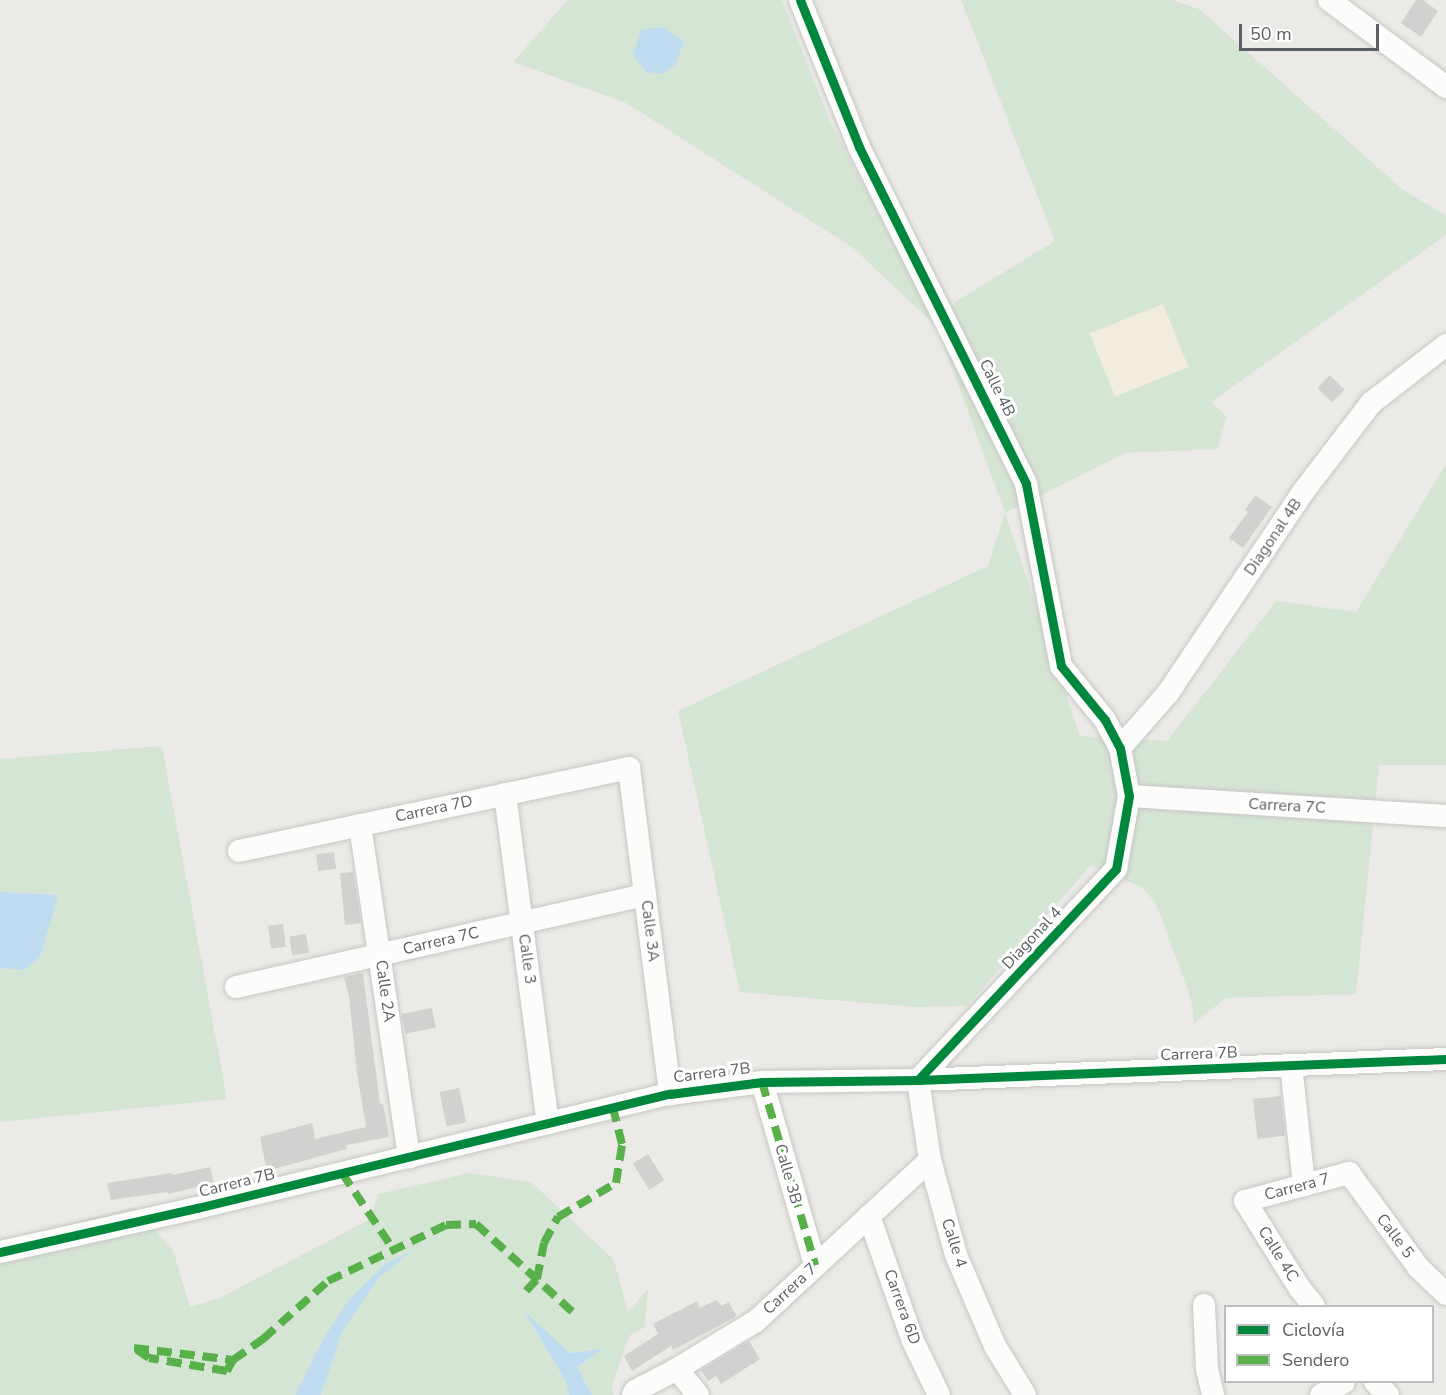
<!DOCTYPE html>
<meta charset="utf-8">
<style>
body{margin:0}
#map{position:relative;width:1446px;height:1395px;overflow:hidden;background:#ebeae6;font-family:"Nunito Sans",sans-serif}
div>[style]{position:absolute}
.green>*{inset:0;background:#d5e5d3}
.sand>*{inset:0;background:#f1ecdd;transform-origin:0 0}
.water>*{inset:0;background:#bfdbf0}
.building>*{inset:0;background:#d2d1cf;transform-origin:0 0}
.roads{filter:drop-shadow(0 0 2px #c7c6c6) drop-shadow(0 0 2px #c7c6c6)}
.minor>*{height:22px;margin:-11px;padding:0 11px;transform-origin:11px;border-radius:11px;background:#fcfcfb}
.quiet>*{height:8px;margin-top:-4px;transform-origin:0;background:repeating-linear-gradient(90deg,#58b04a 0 15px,transparent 0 23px)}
.cycleway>*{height:9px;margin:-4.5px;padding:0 4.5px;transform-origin:4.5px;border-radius:4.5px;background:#00873e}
span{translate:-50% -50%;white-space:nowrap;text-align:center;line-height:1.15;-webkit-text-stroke:6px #fff;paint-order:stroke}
.street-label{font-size:16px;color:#5c5f63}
.legend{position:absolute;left:1224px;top:1305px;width:210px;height:78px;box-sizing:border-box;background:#fff;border:2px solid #bebfc1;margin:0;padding:8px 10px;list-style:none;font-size:18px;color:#5c5f63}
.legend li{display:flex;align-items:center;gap:12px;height:30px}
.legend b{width:30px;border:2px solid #bebfc1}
.scale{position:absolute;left:1239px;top:24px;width:140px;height:27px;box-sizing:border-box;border:3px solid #5c5f63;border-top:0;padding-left:8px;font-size:18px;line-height:21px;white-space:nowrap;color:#5c5f63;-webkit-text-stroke:4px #fff;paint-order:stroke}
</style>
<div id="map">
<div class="green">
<div style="clip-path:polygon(568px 0,782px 0,830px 121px,937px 327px,955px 302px,1055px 241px,961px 0,1172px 0,1199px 9px,1402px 189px,1446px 216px,1446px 235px,1211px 402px,1227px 417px,1217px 449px,1125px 453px,1005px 513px,1080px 736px,1167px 741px,1276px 601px,1356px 612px,1446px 464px,1446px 765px,1379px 765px,1356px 994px,1226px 998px,1194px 1023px,1191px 999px,1156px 903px,1141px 887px,1091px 865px,967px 1006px,914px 1007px,740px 992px,678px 711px,988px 566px,1005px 513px,937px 327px,852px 247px,626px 103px,513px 62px)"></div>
<div style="clip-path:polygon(162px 746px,227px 1099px,0 1122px,0 968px,24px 970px,58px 895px,0 892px,0 759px)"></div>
<div style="clip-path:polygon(470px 1173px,531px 1182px,614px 1260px,628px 1312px,648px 1289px,645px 1327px,629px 1336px,612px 1386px,614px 1395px,592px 1395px,577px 1367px,602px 1350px,570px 1353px,524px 1312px,566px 1382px,569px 1395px,321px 1395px,342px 1332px,378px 1279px,409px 1252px,384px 1265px,322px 1341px,295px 1395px,0 1395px,0 1241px,134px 1207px,173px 1250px,190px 1307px,220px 1298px,370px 1219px,378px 1194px)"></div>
</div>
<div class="sand">
<div style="left:1163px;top:304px;width:68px;height:79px;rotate:68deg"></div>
</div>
<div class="water">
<div style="clip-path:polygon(663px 27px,684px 41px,675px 65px,662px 74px,646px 72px,633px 55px,641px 30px)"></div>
<div style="clip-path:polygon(0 892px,58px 895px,40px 957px,24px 970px,0 968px)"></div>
<div style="clip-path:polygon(412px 1250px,378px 1279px,342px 1332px,321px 1395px,295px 1395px,322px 1341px,348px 1301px,384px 1265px)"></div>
<div style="clip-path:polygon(523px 1310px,570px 1353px,603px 1349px,577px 1367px,592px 1395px,569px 1395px,566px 1382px)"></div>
</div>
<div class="building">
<div style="clip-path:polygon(1416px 0,1423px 0,1438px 11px,1421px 37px,1401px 23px)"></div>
<div style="left:1330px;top:375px;width:21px;height:18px;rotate:45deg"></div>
<div style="clip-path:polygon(1255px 495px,1272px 507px,1243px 548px,1229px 538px,1248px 512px,1245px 510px)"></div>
<div style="left:334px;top:852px;width:17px;height:18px;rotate:83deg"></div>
<div style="clip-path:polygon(353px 872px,361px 923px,345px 925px,340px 873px)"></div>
<div style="left:283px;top:924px;width:23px;height:15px;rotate:83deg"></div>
<div style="left:306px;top:934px;width:19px;height:17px;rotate:81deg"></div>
<div style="clip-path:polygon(363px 973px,380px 1104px,383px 1104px,389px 1137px,346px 1145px,347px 1149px,267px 1171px,260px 1137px,312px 1123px,315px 1139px,366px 1127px,357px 1073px,349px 996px,344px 977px)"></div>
<div style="left:432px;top:1008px;width:20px;height:31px;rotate:79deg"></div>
<div style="left:459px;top:1088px;width:35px;height:20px;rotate:78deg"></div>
<div style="left:1281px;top:1096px;width:40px;height:28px;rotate:84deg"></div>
<div style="left:648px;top:1154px;width:31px;height:18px;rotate:58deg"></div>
<div style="clip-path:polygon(210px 1167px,214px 1183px,168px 1194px,167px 1192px,111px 1200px,107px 1183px,172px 1173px,173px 1175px)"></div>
<div style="clip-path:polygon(716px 1300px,722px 1306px,729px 1302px,736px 1315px,735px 1317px,673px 1350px,671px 1346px,632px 1371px,624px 1356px,658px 1334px,653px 1324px,697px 1301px,700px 1308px)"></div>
<div style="clip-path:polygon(749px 1341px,760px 1359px,721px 1384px,716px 1376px,708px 1381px,701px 1370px)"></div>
</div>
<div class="roads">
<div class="minor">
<div style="left:800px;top:0;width:158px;rotate:68.1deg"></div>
<div style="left:859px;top:147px;width:376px;rotate:63.6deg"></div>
<div style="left:1026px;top:484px;width:185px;rotate:79.1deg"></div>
<div style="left:1061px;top:666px;width:70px;rotate:50.8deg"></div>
<div style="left:1105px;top:720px;width:32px;rotate:62deg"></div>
<div style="left:1120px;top:748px;width:49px;rotate:79.4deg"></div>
<div style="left:1129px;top:796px;width:74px;rotate:100.1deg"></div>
<div style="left:1116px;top:869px;width:289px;rotate:133.2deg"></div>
<div style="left:1329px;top:0;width:146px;rotate:36.6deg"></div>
<div style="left:1120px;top:748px;width:73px;rotate:-48.9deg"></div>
<div style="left:1168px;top:693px;width:242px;rotate:-56.1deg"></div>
<div style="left:1303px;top:492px;width:112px;rotate:-52.6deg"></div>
<div style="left:1371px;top:403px;width:95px;rotate:-37.7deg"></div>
<div style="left:505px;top:794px;width:332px;rotate:82.6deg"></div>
<div style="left:1129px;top:796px;width:318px;rotate:3.6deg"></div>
<div style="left:360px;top:825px;width:336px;rotate:81.6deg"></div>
<div style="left:239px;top:851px;width:399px;rotate:-12deg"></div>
<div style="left:629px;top:768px;width:329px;rotate:82.8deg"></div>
<div style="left:236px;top:987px;width:419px;rotate:-12.7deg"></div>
<div style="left:1291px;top:1065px;width:121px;rotate:83.8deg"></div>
<div style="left:918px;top:1080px;width:81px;rotate:81.5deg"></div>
<div style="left:930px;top:1160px;width:98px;rotate:74.7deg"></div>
<div style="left:956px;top:1255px;width:99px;rotate:66.8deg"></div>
<div style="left:995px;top:1346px;width:57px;rotate:58.5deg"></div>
<div style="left:762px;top:1082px;width:191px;rotate:73.8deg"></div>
<div style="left:869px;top:1216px;width:130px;rotate:70.7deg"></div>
<div style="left:912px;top:1339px;width:62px;rotate:64.3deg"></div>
<div style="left:0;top:1252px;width:202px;rotate:-12.6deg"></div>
<div style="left:197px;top:1208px;width:487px;rotate:-13.6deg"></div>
<div style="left:670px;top:1094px;width:93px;rotate:-7.4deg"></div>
<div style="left:762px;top:1082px;width:156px;rotate:-0.7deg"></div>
<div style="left:918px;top:1080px;width:528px;rotate:-2.28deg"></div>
<div style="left:1204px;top:1305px;width:64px;rotate:87.3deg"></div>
<div style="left:1207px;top:1369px;width:27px;rotate:77deg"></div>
<div style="left:1314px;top:1306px;width:22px;rotate:-129deg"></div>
<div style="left:1300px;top:1289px;width:104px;rotate:-122deg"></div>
<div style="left:1245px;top:1201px;width:108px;rotate:-15.1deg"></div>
<div style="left:1349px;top:1173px;width:117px;rotate:53.7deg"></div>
<div style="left:1418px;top:1267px;width:39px;rotate:44deg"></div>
<div style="left:677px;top:1369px;width:33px;rotate:51deg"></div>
<div style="left:1375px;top:1382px;width:18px;rotate:45deg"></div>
<div style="left:633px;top:1395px;width:4px;rotate:-63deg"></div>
<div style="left:635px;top:1391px;width:47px;rotate:-27.6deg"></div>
<div style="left:677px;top:1369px;width:92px;rotate:-31.3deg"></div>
<div style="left:756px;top:1321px;width:237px;rotate:-42.8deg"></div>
<div style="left:1321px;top:1395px;width:26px;rotate:-29deg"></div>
</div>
</div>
<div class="quiet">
<div style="left:762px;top:1082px;width:191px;rotate:73.8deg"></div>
<div style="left:342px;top:1173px;width:92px;rotate:56.1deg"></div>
<div style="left:526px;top:1291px;width:16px;rotate:-47deg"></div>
<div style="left:537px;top:1279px;width:37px;rotate:-79deg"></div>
<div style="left:544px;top:1243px;width:30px;rotate:-62deg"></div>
<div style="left:558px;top:1217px;width:67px;rotate:-30.4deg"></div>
<div style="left:616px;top:1183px;width:39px;rotate:-81deg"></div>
<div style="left:622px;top:1144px;width:37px;rotate:-104deg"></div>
<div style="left:233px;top:1360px;width:13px;rotate:119deg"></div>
<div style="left:227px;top:1371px;width:79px;rotate:-170.5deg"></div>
<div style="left:149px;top:1358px;width:18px;rotate:-146deg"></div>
<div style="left:134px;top:1348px;width:100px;rotate:6.9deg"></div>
<div style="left:233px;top:1360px;width:37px;rotate:-35deg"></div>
<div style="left:263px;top:1339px;width:87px;rotate:-41.7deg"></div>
<div style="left:328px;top:1281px;width:131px;rotate:-25.4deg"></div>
<div style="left:446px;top:1225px;width:30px;rotate:-2deg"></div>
<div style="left:476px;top:1224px;width:134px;rotate:42.3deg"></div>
</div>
<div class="cycleway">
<div style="left:800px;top:0;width:158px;rotate:68.1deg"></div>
<div style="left:859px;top:147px;width:376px;rotate:63.6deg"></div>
<div style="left:1026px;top:484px;width:185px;rotate:79.1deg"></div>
<div style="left:1061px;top:666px;width:70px;rotate:50.8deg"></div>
<div style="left:1105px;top:720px;width:32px;rotate:62deg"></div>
<div style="left:1120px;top:748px;width:49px;rotate:79.4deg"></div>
<div style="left:1129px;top:796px;width:74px;rotate:100.1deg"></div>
<div style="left:1116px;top:869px;width:289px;rotate:133.2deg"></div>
<div style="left:0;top:1252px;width:202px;rotate:-12.6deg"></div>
<div style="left:197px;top:1208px;width:487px;rotate:-13.6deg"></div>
<div style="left:670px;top:1094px;width:93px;rotate:-7.4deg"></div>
<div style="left:762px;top:1082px;width:156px;rotate:-0.7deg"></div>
<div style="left:918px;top:1080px;width:528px;rotate:-2.28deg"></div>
</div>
<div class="street-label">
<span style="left:997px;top:388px;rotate:64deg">Calle 4B</span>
<span style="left:1273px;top:537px;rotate:-56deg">Diagonal 4B</span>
<span style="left:1287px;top:806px;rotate:3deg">Carrera 7C</span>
<span style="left:434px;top:809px;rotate:-12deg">Carrera 7D</span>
<span style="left:650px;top:931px;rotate:83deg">Calle 3A</span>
<span style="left:1032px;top:938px;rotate:-47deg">Diagonal 4</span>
<span style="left:441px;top:941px;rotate:-13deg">Carrera 7C</span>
<span style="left:527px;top:959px;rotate:82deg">Calle 3</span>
<span style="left:385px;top:991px;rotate:82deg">Calle 2A</span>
<span style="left:1199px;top:1054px;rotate:-2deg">Carrera 7B</span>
<span style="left:712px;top:1073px;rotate:-7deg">Carrera 7B</span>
<span style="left:788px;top:1174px;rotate:74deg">Calle 3B</span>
<span style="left:237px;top:1183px;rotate:-14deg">Carrera 7B</span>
<span style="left:1297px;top:1187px;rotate:-15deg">Carrera 7</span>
<span style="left:1395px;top:1236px;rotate:53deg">Calle 5</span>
<span style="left:954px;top:1243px;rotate:72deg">Calle 4</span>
<span style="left:1278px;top:1254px;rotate:58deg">Calle 4C</span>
<span style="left:790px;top:1289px;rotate:-43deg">Carrera 7</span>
<span style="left:902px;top:1307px;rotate:70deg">Carrera 6D</span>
</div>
<ul class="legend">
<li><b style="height:8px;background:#00873e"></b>Ciclovía</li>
<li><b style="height:8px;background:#58b04a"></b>Sendero</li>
</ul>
<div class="scale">50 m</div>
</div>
